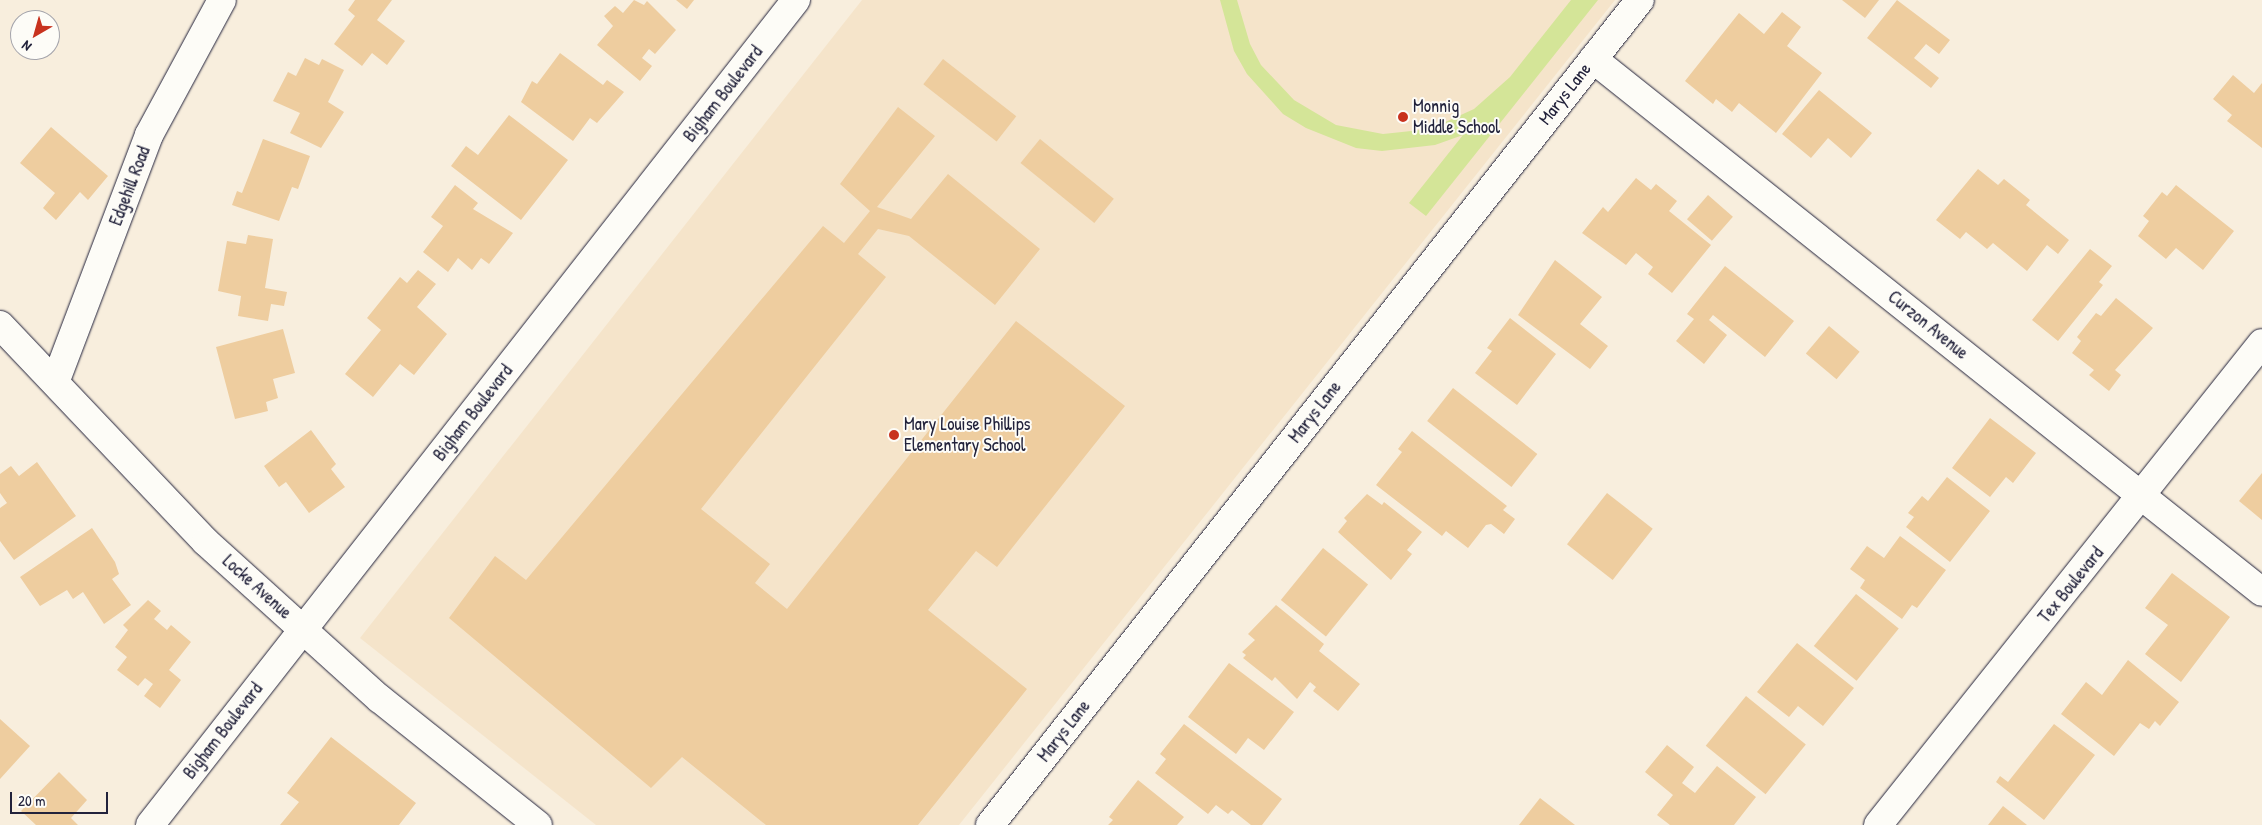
<!DOCTYPE html>
<style>
body{margin:0}
#map{position:relative;width:2262px;height:825px;overflow:hidden;background:#f8eedd;font-family:"Patrick Hand",sans-serif}
div>[style]{position:absolute}
.built>*{inset:0;background:#f5e4ca}
.green>*{inset:0;background:#d4e598}
.building>*{inset:0;background:#eecd9f;transform-origin:0 0}
.roads{filter:drop-shadow(0 0 1px #22223b) drop-shadow(0 0 1px #22223b)}
.minor>*{height:28px;margin:-14px;padding:0 14px;transform-origin:14px;border-radius:14px;background:#fdfcf7}
.dots>*{width:14px;height:14px;translate:-50% -50%;box-sizing:border-box;border:2px solid #fdfcf7;border-radius:50%}
span{translate:-50% -50%;white-space:nowrap;text-align:center;line-height:1.15;-webkit-text-stroke:4px #fdfcf7;paint-order:stroke}
.street-label{font-size:18px;color:#22223b}
.poi-label{font-size:18px;color:#22223b}
.left{translate:0 -50%;text-align:left}
.north{position:absolute;left:10px;top:10px;width:50px;height:50px;box-sizing:border-box;background:#fdfcf7;border:1px solid #a5a5ac;border-radius:50%;rotate:218deg;font-size:14px;font-weight:700;line-height:20px;text-align:center;color:#22223b}
.north::after{content:'';display:block;margin:auto;width:18px;height:22px;background:#c8321e;clip-path:polygon(50% 0,100% 100%,50% 72%,0 100%)}
.scale{position:absolute;left:10px;top:792px;width:98px;height:22px;box-sizing:border-box;border:2px solid #22223b;border-top:0;padding-left:6px;font-size:15px;line-height:18px;white-space:nowrap;color:#22223b;-webkit-text-stroke:4px #fdfcf7;paint-order:stroke}
</style>
<div id="map">
<div class="built">
<div style="clip-path:polygon(862px 0,1615px 0,959px 825px,596px 825px,360px 638px)"></div>
</div>
<div class="green">
<div style="clip-path:polygon(1220px 0,1237px 0,1250px 44px,1261px 65px,1294px 100px,1336px 125px,1383px 134px,1430px 129px,1474px 109px,1510px 77px,1571px 0,1598px 0,1426px 216px,1409px 203px,1463px 135px,1435px 145px,1382px 151px,1356px 148px,1306px 128px,1283px 114px,1247px 74px,1234px 51px)"></div>
</div>
<div class="building">
<div style="clip-path:polygon(355px 0,392px 0,377px 20px,405px 41px,387px 65px,372px 53px,362px 66px,334px 44px,355px 16px,348px 10px)"></div>
<div style="clip-path:polygon(634px 0,644px 5px,647px 1px,676px 30px,655px 54px,649px 49px,642px 58px,652px 66px,640px 81px,597px 45px,613px 26px,604px 16px,615px 6px,623px 13px)"></div>
<div style="clip-path:polygon(676px 0,694px 0,687px 9px)"></div>
<div style="clip-path:polygon(1842px 0,1879px 0,1865px 18px)"></div>
<div style="clip-path:polygon(1897px 0,1950px 40px,1939px 54px,1926px 44px,1914px 58px,1939px 78px,1931px 88px,1867px 38px)"></div>
<div style="clip-path:polygon(1782px 12px,1801px 27px,1787px 46px,1822px 73px,1776px 133px,1739px 103px,1732px 112px,1716px 99px,1713px 104px,1685px 81px,1739px 13px,1764px 34px)"></div>
<div style="clip-path:polygon(560px 53px,603px 85px,607px 80px,624px 92px,597px 123px,590px 118px,573px 141px,521px 102px,532px 81px,537px 84px)"></div>
<div style="clip-path:polygon(305px 58px,319px 65px,322px 59px,344px 70px,328px 102px,344px 112px,321px 148px,290px 133px,300px 113px,273px 101px,288px 72px,296px 76px)"></div>
<div style="left:943px;top:59px;width:93px;height:32px;rotate:38deg"></div>
<div style="clip-path:polygon(2233px 75px,2254px 93px,2262px 83px,2262px 148px,2227px 121px,2232px 115px,2213px 99px)"></div>
<div style="clip-path:polygon(1819px 90px,1872px 133px,1851px 158px,1828px 138px,1811px 158px,1782px 134px)"></div>
<div style="clip-path:polygon(898px 107px,935px 136px,877px 207px,911px 219px,948px 174px,1040px 249px,995px 305px,909px 236px,878px 229px,858px 254px,886px 277px,701px 509px,770px 564px,755px 583px,787px 609px,1016px 321px,1125px 406px,997px 567px,976px 551px,928px 610px,1027px 689px,918px 825px,766px 825px,682px 757px,651px 788px,449px 618px,495px 556px,526px 580px,823px 226px,844px 243px,870px 211px,840px 184px)"></div>
<div style="clip-path:polygon(509px 115px,568px 160px,521px 220px,451px 166px,466px 146px,478px 155px)"></div>
<div style="clip-path:polygon(51px 127px,108px 176px,88px 200px,80px 192px,56px 220px,43px 208px,55px 193px,20px 163px)"></div>
<div style="clip-path:polygon(263px 139px,310px 156px,298px 189px,292px 187px,279px 221px,232px 205px,237px 191px,242px 193px)"></div>
<div style="left:1040px;top:139px;width:95px;height:31px;rotate:39deg"></div>
<div style="clip-path:polygon(1978px 169px,1998px 185px,2004px 179px,2030px 200px,2026px 205px,2069px 240px,2058px 254px,2047px 245px,2027px 271px,1993px 243px,1987px 249px,1966px 232px,1960px 239px,1936px 220px)"></div>
<div style="clip-path:polygon(1636px 178px,1651px 190px,1656px 184px,1677px 201px,1669px 211px,1711px 245px,1672px 293px,1648px 274px,1653px 267px,1636px 253px,1626px 265px,1582px 233px,1603px 207px,1608px 212px)"></div>
<div style="clip-path:polygon(455px 185px,478px 203px,473px 209px,513px 233px,489px 264px,481px 258px,472px 270px,458px 258px,448px 272px,423px 252px,443px 226px,431px 217px)"></div>
<div style="clip-path:polygon(2176px 185px,2234px 231px,2203px 270px,2176px 248px,2166px 259px,2138px 236px,2149px 221px,2143px 216px,2162px 192px,2167px 196px)"></div>
<div style="left:1708px;top:195px;width:33px;height:32px;rotate:41deg"></div>
<div style="clip-path:polygon(248px 235px,273px 239px,265px 288px,287px 292px,284px 306px,271px 304px,268px 321px,238px 316px,241px 296px,218px 291px,227px 241px,246px 244px)"></div>
<div style="clip-path:polygon(2090px 249px,2112px 266px,2099px 282px,2103px 285px,2058px 341px,2032px 320px)"></div>
<div style="clip-path:polygon(1555px 260px,1602px 297px,1580px 324px,1608px 346px,1590px 369px,1518px 315px)"></div>
<div style="clip-path:polygon(1725px 266px,1794px 321px,1765px 357px,1713px 315px,1709px 320px,1727px 335px,1704px 364px,1676px 341px,1694px 319px,1687px 314px)"></div>
<div style="clip-path:polygon(418px 270px,436px 284px,417px 307px,447px 334px,414px 375px,400px 364px,373px 397px,345px 374px,381px 330px,367px 318px,400px 277px,407px 283px)"></div>
<div style="clip-path:polygon(2116px 298px,2153px 328px,2115px 370px,2121px 375px,2109px 391px,2089px 375px,2094px 370px,2072px 353px,2081px 341px,2077px 337px,2096px 313px,2101px 316px)"></div>
<div style="clip-path:polygon(1510px 318px,1556px 354px,1517px 405px,1475px 373px,1492px 351px,1487px 348px)"></div>
<div style="left:1829px;top:326px;width:40px;height:36px;rotate:40deg"></div>
<div style="clip-path:polygon(283px 329px,295px 373px,273px 379px,278px 398px,266px 402px,268px 411px,235px 419px,216px 347px)"></div>
<div style="left:1453px;top:388px;width:107px;height:42px;rotate:38deg"></div>
<div style="clip-path:polygon(1990px 418px,2036px 453px,2013px 483px,2006px 477px,1990px 497px,1952px 468px)"></div>
<div style="clip-path:polygon(311px 430px,336px 464px,331px 469px,345px 487px,309px 513px,286px 482px,279px 487px,264px 466px)"></div>
<div style="clip-path:polygon(1412px 431px,1507px 506px,1503px 510px,1515px 519px,1504px 534px,1491px 524px,1486px 525px,1468px 548px,1446px 531px,1442px 536px,1376px 485px,1402px 452px,1398px 449px)"></div>
<div style="clip-path:polygon(37px 462px,76px 516px,14px 560px,0 541px,0 508px,7px 503px,0 493px,0 474px,11px 466px,19px 476px)"></div>
<div style="clip-path:polygon(2262px 473px,2262px 520px,2239px 501px)"></div>
<div style="clip-path:polygon(1947px 477px,1990px 511px,1950px 562px,1906px 527px,1914px 517px,1908px 513px,1922px 496px,1928px 501px)"></div>
<div style="left:1607px;top:493px;width:58px;height:65px;rotate:38deg"></div>
<div style="clip-path:polygon(1367px 494px,1382px 505px,1384px 502px,1422px 532px,1407px 550px,1412px 554px,1391px 580px,1338px 532px,1347px 521px,1344px 518px)"></div>
<div style="clip-path:polygon(92px 528px,115px 562px,119px 574px,112px 579px,131px 605px,104px 624px,83px 592px,73px 599px,67px 590px,40px 606px,20px 577px)"></div>
<div style="clip-path:polygon(1900px 536px,1946px 570px,1917px 608px,1912px 605px,1902px 619px,1860px 588px,1865px 580px,1850px 569px,1867px 546px,1884px 558px)"></div>
<div style="left:1323px;top:548px;width:58px;height:67px;rotate:39deg"></div>
<div style="clip-path:polygon(2172px 573px,2230px 617px,2181px 682px,2145px 654px,2168px 625px,2145px 608px)"></div>
<div style="left:1856px;top:594px;width:55px;height:67px;rotate:39deg"></div>
<div style="clip-path:polygon(148px 600px,161px 611px,154px 619px,167px 630px,171px 625px,191px 642px,169px 670px,181px 680px,160px 708px,144px 696px,153px 684px,145px 678px,138px 686px,117px 670px,127px 657px,115px 647px,128px 630px,123px 625px)"></div>
<div style="clip-path:polygon(1276px 605px,1324px 644px,1319px 651px,1360px 684px,1338px 711px,1313px 691px,1316px 687px,1310px 682px,1297px 699px,1275px 677px,1272px 681px,1243px 658px,1246px 655px,1242px 652px,1255px 640px,1248px 634px)"></div>
<div style="clip-path:polygon(1797px 643px,1854px 688px,1823px 726px,1798px 706px,1789px 717px,1757px 692px)"></div>
<div style="clip-path:polygon(2128px 660px,2179px 702px,2160px 726px,2155px 721px,2149px 729px,2140px 723px,2114px 756px,2061px 714px,2086px 682px,2102px 695px)"></div>
<div style="clip-path:polygon(1229px 663px,1294px 712px,1264px 750px,1248px 738px,1236px 754px,1188px 717px)"></div>
<div style="left:1746px;top:696px;width:77px;height:64px;rotate:39deg"></div>
<div style="clip-path:polygon(0 719px,30px 746px,0 779px)"></div>
<div style="clip-path:polygon(1184px 724px,1282px 799px,1262px 825px,1251px 825px,1232px 810px,1228px 814px,1216px 805px,1208px 814px,1155px 773px,1166px 759px,1160px 754px)"></div>
<div style="clip-path:polygon(2054px 724px,2095px 755px,2044px 820px,1996px 782px,2000px 776px,2008px 782px)"></div>
<div style="clip-path:polygon(331px 737px,416px 803px,399px 825px,280px 825px,299px 802px,287px 793px)"></div>
<div style="clip-path:polygon(1667px 745px,1694px 767px,1682px 783px,1695px 793px,1717px 766px,1756px 797px,1734px 825px,1670px 825px,1657px 815px,1673px 795px,1645px 772px)"></div>
<div style="clip-path:polygon(59px 772px,87px 800px,71px 818px,78px 825px,36px 825px,21px 811px)"></div>
<div style="clip-path:polygon(1138px 780px,1184px 817px,1177px 825px,1108px 825px,1113px 820px,1109px 817px)"></div>
<div style="clip-path:polygon(1540px 798px,1575px 825px,1519px 825px)"></div>
<div style="clip-path:polygon(2003px 806px,2027px 825px,1988px 825px)"></div>
</div>
<div class="roads">
<div class="minor">
<div style="left:1593px;top:59px;width:855px;rotate:38.54deg"></div>
<div style="left:0;top:325px;width:299px;rotate:46.5deg"></div>
<div style="left:206px;top:542px;width:234px;rotate:42.1deg"></div>
<div style="left:380px;top:699px;width:202px;rotate:38.6deg"></div>
<div style="left:56px;top:380px;width:262px;rotate:-69.2deg"></div>
<div style="left:149px;top:135px;width:153px;rotate:-61.6deg"></div>
<div style="left:150px;top:825px;width:1048px;rotate:-51.94deg"></div>
<div style="left:990px;top:825px;width:1050px;rotate:-51.77deg"></div>
<div style="left:1878px;top:825px;width:616px;rotate:-51.46deg"></div>
</div>
</div>
<div class="dots">
<div style="left:1403px;top:117px;background:#c8321e"></div>
<div style="left:894px;top:435px;background:#c8321e"></div>
</div>
<div class="street-label">
<span style="left:723px;top:94px;rotate:-52deg">Bigham Boulevard</span>
<span style="left:1565px;top:94px;rotate:-52deg">Marys Lane</span>
<span style="left:130px;top:186px;rotate:-69deg">Edgehill Road</span>
<span style="left:1928px;top:325px;rotate:39deg">Curzon Avenue</span>
<span style="left:1315px;top:412px;rotate:-52deg">Marys Lane</span>
<span style="left:473px;top:413px;rotate:-52deg">Bigham Boulevard</span>
<span style="left:2071px;top:585px;rotate:-51deg">Tex Boulevard</span>
<span style="left:257px;top:587px;rotate:42deg">Locke Avenue</span>
<span style="left:223px;top:731px;rotate:-52deg">Bigham Boulevard</span>
<span style="left:1064px;top:731px;rotate:-52deg">Marys Lane</span>
</div>
<div class="poi-label">
<span class="left" style="left:1413px;top:117px">Monnig<br>Middle School</span>
<span class="left" style="left:904px;top:435px">Mary Louise Phillips<br>Elementary School</span>
</div>
<div class="north">N</div>
<div class="scale">20 m</div>
</div>
